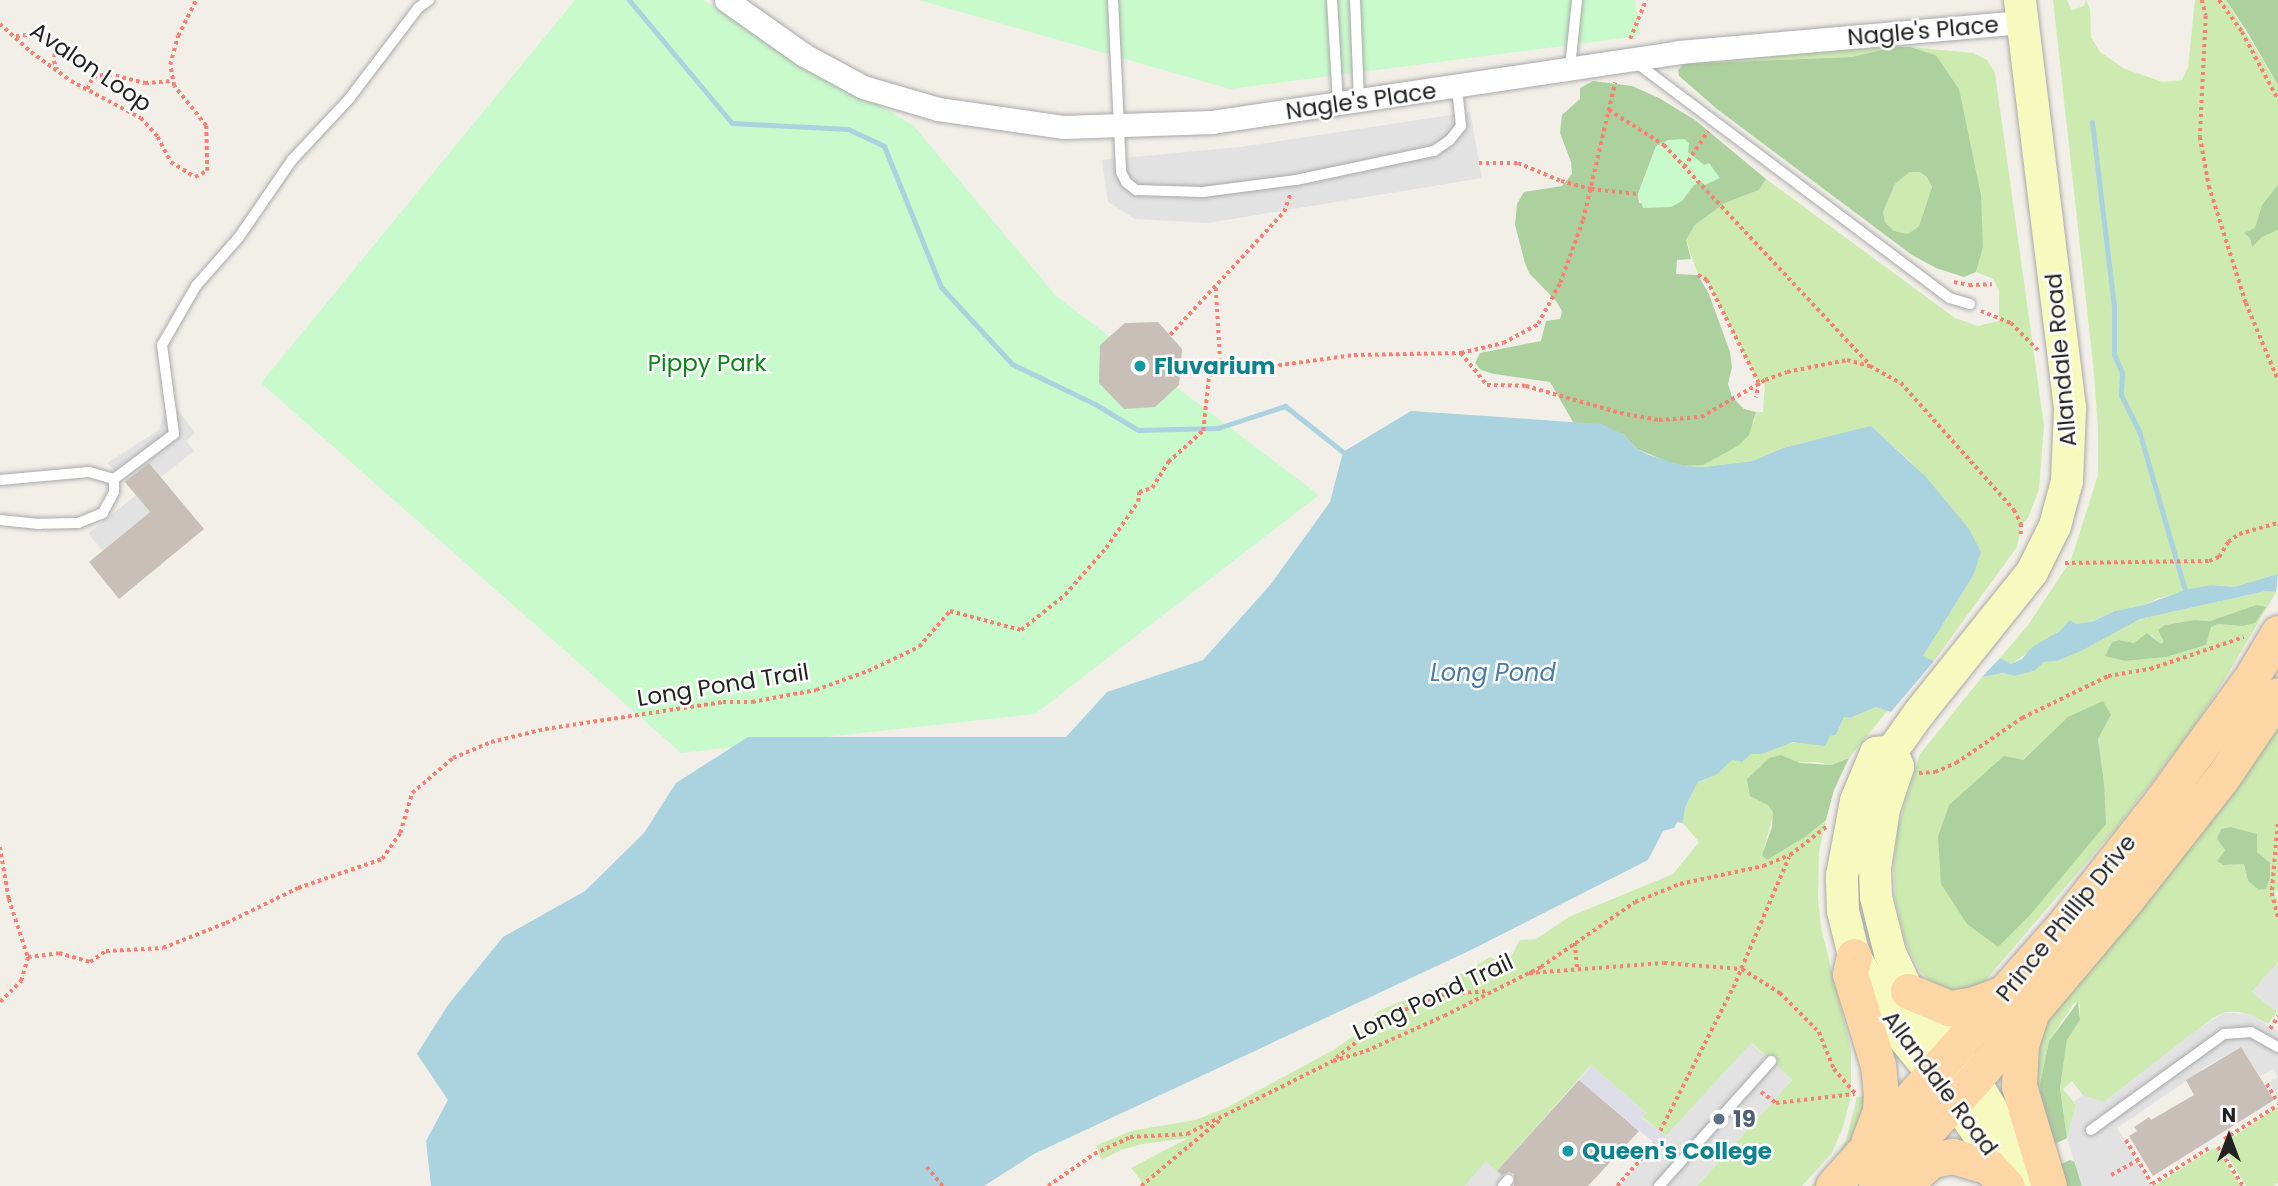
<!DOCTYPE html>
<style>
body{margin:0}
#map{position:relative;width:2278px;height:1186px;overflow:hidden;background:#f2efe9;font-family:Poppins,sans-serif}
div>[style]{position:absolute}
.grass>*{inset:0;background:#cdebb0}
.forest>*{inset:0;background:#add19e}
.park>*{inset:0;background:#c8facc}
.parking>*{inset:0;background:#e2e2e2;transform-origin:0 0}
.plaza>*{inset:0;background:#dddde8}
.water>*{inset:0;background:#aad3df}
.stream>*{height:5px;margin:-2.5px;padding:0 2.5px;transform-origin:2.5px;border-radius:2.5px;background:#aad3df}
.building>*{inset:0;background:#c7bfb8}
.path>*{height:3.5px;margin-top:-1.75px;transform-origin:0;background:repeating-linear-gradient(90deg,#fa8072 0 3.5px,transparent 0 7px)}
.roads{filter:drop-shadow(0 0 2px #a9a9a9) drop-shadow(0 0 2px #a9a9a9)}
.lane>*{height:10px;margin:-5px;padding:0 5px;transform-origin:5px;border-radius:5px;background:#fff}
.street>*{height:23px;margin:-11.5px;padding:0 11.5px;transform-origin:11.5px;border-radius:11.5px;background:#fff}
.secondary>*{height:32px;margin:-16px;padding:0 16px;transform-origin:16px;border-radius:16px;background:#f7fabf}
.primary>*{height:35px;margin:-17.5px;padding:0 17.5px;transform-origin:17.5px;border-radius:17.5px;background:#fcd6a4}
.dots>*{width:19px;height:19px;translate:-50% -50%;box-sizing:border-box;border:4px solid #fff;border-radius:50%}
span{translate:-50% -50%;white-space:nowrap;text-align:center;line-height:1.15;-webkit-text-stroke:5px #fff;paint-order:stroke}
.street-label{font-size:23px;color:#222}
.park-label{font-size:23px;color:#0c8416}
.culture-label{font-size:23px;color:#0d838f;font-weight:700}
.left{translate:0 -50%;text-align:left}
.service-label{font-size:23px;color:#4e5e75;font-weight:700}
.water-label{font-size:24px;color:#4a7aab;font-style:italic}
.north{position:absolute;left:2194px;top:1102px;width:70px;height:70px;-webkit-text-stroke:5px #fff;paint-order:stroke;rotate:0deg;font-size:19px;font-weight:700;line-height:28px;text-align:center;color:#222}
.north::after{content:'';display:block;margin:auto;width:24px;height:32px;background:#222;clip-path:polygon(50% 0,100% 100%,50% 72%,0 100%)}
</style>
<div id="map">
<div class="grass">
<div style="clip-path:polygon(2053px 0,2067px 0,2072px 10px,2084px 6px,2086px 0,2090px 9px,2091px 37px,2100px 52px,2125px 69px,2163px 82px,2182px 80px,2188px 67px,2195px 0,2226px 0,2278px 85px,2278px 185px,2262px 205px,2260px 219px,2250px 238px,2252px 247px,2262px 237px,2278px 230px,2278px 574px,2234px 587px,2212px 585px,2159px 598px,2144px 605px,2115px 611px,2094px 621px,2076px 624px,2070px 621px,2060px 631px,2011px 664px,2000px 658px,2028px 625px,2071px 560px,2098px 475px,2098px 427px,2093px 364px)"></div>
<div style="clip-path:polygon(1893px 47px,1852px 57px,1684px 64px,1854px 49px)"></div>
<div style="clip-path:polygon(1910px 47px,1973px 53px,1987px 60px,1995px 73px,2044px 426px,2039px 489px,2028px 518px,2021px 525px,2017px 547px,1934px 661px,1923px 656px,1973px 576px,1969px 529px,1911px 462px,1871px 427px,1783px 448px,1753px 461px,1704px 467px,1683px 466px,1703px 465px,1754px 422px,1756px 412px,1763px 412px,1765px 381px,1759px 383px,1707px 280px,1698px 275px,1686px 240px,1695px 225px,1725px 203px,1759px 190px,1766px 179px,1955px 318px,1978px 326px,1999px 321px,1999px 290px,1993px 279px,1976px 272px,1983px 247px,1959px 89px,1936px 55px)"></div>
<div style="clip-path:polygon(1910px 172px,1920px 172px,1928px 177px,1932px 187px,1919px 226px,1908px 234px,1894px 231px,1885px 222px,1883px 212px,1895px 184px)"></div>
<div style="clip-path:polygon(evenodd,2266px 591px,2276px 592px,2225px 679px,2193px 728px,2117px 827px,1978px 989px,1956px 996px,1936px 988px,1920px 971px,1906px 944px,1895px 900px,1894px 864px,1898px 827px,1920px 754px,1982px 677px,2003px 673px,2015px 676px,2034px 671px,2044px 662px,2057px 661px,2081px 650px,2140px 619px,2266px 591px,2256px 605px,2242px 626px,2218px 624px,2210px 627px,2206px 645px,2166px 657px,2125px 661px,2106px 655px,2112px 642px,2119px 640px,2134px 643px,2152px 635px,2160px 644px,2164px 643px,2165px 625px,2194px 620px,2210px 621px,2256px 605px,2266px 591px,2111px 715px,2098px 739px,2104px 783px,2022px 760px,2042px 742px,2111px 715px)"></div>
<div style="clip-path:polygon(1876px 707px,1888px 710px,1849px 758px,1832px 765px,1816px 762px,1766px 763px,1758px 767px,1774px 812px,1762px 855px,1767px 860px,1805px 837px,1826px 820px,1819px 851px,1818px 899px,1821px 927px,1851px 1049px,1851px 1096px,1843px 1127px,1832px 1153px,1802px 1186px,1697px 1186px,1792px 1080px,1752px 1043px,1666px 1136px,1642px 1117px,1646px 1113px,1591px 1065px,1497px 1171px,1486px 1162px,1465px 1186px,1145px 1186px,1131px 1168px,1188px 1138px,1142px 1144px,1121px 1150px,1101px 1160px,1097px 1145px,1131px 1131px,1195px 1120px,1226px 1108px,1335px 1049px,1363px 1029px,1378px 1011px,1444px 984px,1490px 957px,1502px 962px,1509px 960px,1520px 940px,1536px 939px,1569px 917px,1673px 874px,1699px 842px,1683px 823px,1685px 809px,1698px 782px,1705px 780px,1732px 759px,1741px 762px,1751px 754px,1761px 754px,1780px 745px,1836px 735px,1844px 717px,1850px 718px)"></div>
<div style="clip-path:polygon(evenodd,2278px 727px,2278px 888px,2273px 895px,2278px 900px,2278px 962px,2252px 992px,2277px 1012px,2268px 1024px,2251px 1015px,2238px 1012px,2225px 1012px,2213px 1018px,2104px 1102px,2085px 1098px,2072px 1081px,2063px 1089px,2076px 1105px,2067px 1138px,2060px 1088px,2067px 1040px,2080px 1020px,2080px 1004px,2074px 1003px,2049px 1041px,2040px 1084px,2046px 1136px,2053px 1145px,2060px 1144px,2048px 1152px,2033px 1098px,2034px 1055px,2040px 1037px,2053px 1013px,2192px 845px,2272px 729px,2278px 727px,2231px 827px,2257px 834px,2257px 852px,2270px 863px,2270px 878px,2266px 889px,2259px 890px,2248px 881px,2244px 864px,2223px 865px,2217px 861px,2225px 850px,2218px 839px,2221px 829px,2231px 827px)"></div>
<div style="clip-path:polygon(1866px 1096px,1858px 1134px,1817px 1186px,1811px 1186px,1836px 1158px,1846px 1140px,1857px 1097px)"></div>
<div style="clip-path:polygon(2278px 1107px,2278px 1183px,2273px 1186px,2246px 1186px,2221px 1145px)"></div>
<div style="clip-path:polygon(2216px 1148px,2241px 1186px,2154px 1186px,2211px 1150px)"></div>
</div>
<div class="forest">
<div style="clip-path:polygon(2226px 0,2278px 0,2278px 85px,2246px 30px)"></div>
<div style="clip-path:polygon(evenodd,1893px 47px,1910px 47px,1936px 55px,1959px 89px,1981px 195px,1983px 247px,1976px 272px,1964px 277px,1936px 268px,1912px 255px,1717px 109px,1679px 76px,1678px 70px,1684px 64px,1852px 57px,1893px 47px,1910px 172px,1920px 172px,1927px 177px,1932px 187px,1919px 226px,1908px 234px,1894px 231px,1885px 222px,1883px 212px,1895px 184px,1910px 172px)"></div>
<div style="clip-path:polygon(evenodd,1593px 81px,1632px 86px,1659px 98px,1695px 120px,1766px 179px,1759px 190px,1725px 203px,1695px 225px,1686px 240px,1691px 259px,1677px 260px,1676px 274px,1698px 275px,1709px 294px,1730px 352px,1732px 367px,1728px 384px,1732px 397px,1744px 409px,1756px 412px,1749px 435px,1738px 446px,1703px 465px,1683px 466px,1668px 462px,1637px 449px,1623px 434px,1573px 422px,1550px 382px,1494px 374px,1481px 370px,1475px 363px,1480px 353px,1541px 341px,1546px 321px,1560px 319px,1562px 311px,1556px 301px,1529px 273px,1525px 263px,1515px 225px,1517px 204px,1524px 192px,1562px 186px,1572px 174px,1571px 162px,1560px 133px,1562px 115px,1580px 99px,1580px 88px,1593px 81px,1656px 147px,1687px 152px,1704px 165px,1701px 182px,1693px 185px,1682px 201px,1639px 203px,1638px 194px,1656px 147px)"></div>
<div style="clip-path:polygon(2278px 185px,2278px 230px,2262px 237px,2252px 247px,2250px 238px,2244px 233px,2255px 228px,2262px 205px)"></div>
<div style="clip-path:polygon(2256px 605px,2266px 607px,2255px 623px,2242px 626px,2218px 624px,2211px 627px,2206px 645px,2166px 657px,2125px 661px,2105px 656px,2112px 642px,2119px 640px,2134px 643px,2147px 633px,2161px 644px,2164px 642px,2158px 630px,2165px 625px,2194px 620px,2210px 621px)"></div>
<div style="clip-path:polygon(2103px 701px,2111px 715px,2098px 739px,2104px 783px,2106px 824px,2031px 914px,1998px 947px,1967px 924px,1941px 884px,1938px 837px,1949px 805px,2004px 756px,2023px 760px,2068px 717px)"></div>
<div style="clip-path:polygon(1781px 755px,1800px 763px,1832px 765px,1849px 758px,1834px 790px,1826px 820px,1805px 837px,1767px 860px,1762px 855px,1772px 827px,1773px 812px,1768px 805px,1750px 796px,1747px 779px,1769px 758px)"></div>
<div style="clip-path:polygon(2231px 827px,2257px 834px,2257px 852px,2270px 863px,2270px 878px,2266px 889px,2259px 890px,2248px 881px,2244px 864px,2223px 865px,2217px 861px,2225px 850px,2217px 839px,2221px 829px)"></div>
<div style="clip-path:polygon(2078px 1002px,2080px 1020px,2067px 1040px,2060px 1088px,2067px 1138px,2053px 1145px,2041px 1111px,2040px 1084px,2049px 1041px)"></div>
<div style="clip-path:polygon(2070px 1160px,2075px 1162px,2082px 1186px,2067px 1186px,2059px 1172px,2059px 1165px)"></div>
</div>
<div class="park">
<div style="clip-path:polygon(575px 0,703px 0,914px 126px,1056px 296px,1319px 495px,1035px 714px,681px 753px,261px 383px)"></div>
<div style="clip-path:polygon(919px 0,1635px 0,1640px 36px,1230px 89px)"></div>
<div style="clip-path:polygon(1684px 139px,1689px 143px,1688px 152px,1704px 165px,1709px 163px,1720px 178px,1705px 185px,1701px 182px,1694px 185px,1682px 201px,1671px 207px,1643px 208px,1638px 194px,1656px 146px,1668px 140px)"></div>
</div>
<div class="parking">
<div style="clip-path:polygon(1470px 112px,1482px 178px,1208px 223px,1135px 219px,1108px 202px,1102px 160px,1240px 147px)"></div>
<div style="clip-path:polygon(179px 411px,195px 433px,186px 441px,194px 451px,161px 477px,149px 463px,125px 482px,107px 463px,159px 430px,163px 416px)"></div>
<div style="left:136px;top:495px;width:22px;height:61px;rotate:51deg"></div>
<div style="clip-path:polygon(2278px 962px,2278px 1013px,2252px 992px)"></div>
<div style="clip-path:polygon(2225px 1012px,2251px 1015px,2278px 1031px,2278px 1097px,2269px 1082px,2278px 1077px,2273px 1069px,2260px 1076px,2241px 1047px,2201px 1069px,2201px 1071px,2117px 1128px,2151px 1186px,2082px 1186px,2067px 1138px,2076px 1105px,2073px 1102px,2083px 1095px,2104px 1102px,2191px 1034px)"></div>
<div style="clip-path:polygon(1751px 1043px,1792px 1080px,1697px 1186px,1620px 1186px)"></div>
<div style="clip-path:polygon(1486px 1161px,1497px 1171px,1514px 1186px,1465px 1186px)"></div>
</div>
<div class="plaza">
<div style="clip-path:polygon(1591px 1065px,1646px 1113px,1642px 1118px,1666px 1136px,1657px 1145px,1579px 1080px)"></div>
</div>
<div class="water">
<div style="clip-path:polygon(1411px 411px,1601px 424px,1623px 434px,1637px 449px,1649px 455px,1683px 466px,1704px 467px,1753px 461px,1783px 448px,1871px 426px,1926px 477px,1969px 529px,1981px 552px,1973px 576px,1923px 656px,1934px 661px,1891px 712px,1876px 707px,1850px 718px,1844px 717px,1836px 735px,1830px 736px,1825px 746px,1793px 742px,1761px 754px,1751px 754px,1742px 762px,1732px 760px,1716px 775px,1698px 782px,1685px 808px,1683px 823px,1677px 822px,1674px 828px,1663px 831px,1648px 860px,1471px 950px,1034px 1154px,984px 1186px,431px 1186px,426px 1141px,448px 1100px,417px 1054px,448px 1005px,503px 937px,585px 891px,644px 833px,676px 783px,748px 737px,1066px 737px,1107px 692px,1203px 660px,1271px 584px,1330px 502px,1343px 452px)"></div>
<div style="clip-path:polygon(2278px 574px,2276px 592px,2266px 591px,2140px 619px,2081px 651px,2057px 661px,2044px 662px,2034px 671px,2015px 676px,2003px 673px,1982px 677px,2000px 658px,2011px 664px,2022px 659px,2032px 647px,2060px 631px,2070px 620px,2076px 624px,2094px 621px,2115px 611px,2144px 605px,2185px 590px,2212px 585px,2234px 587px)"></div>
</div>
<div class="stream">
<div style="left:629px;top:0;width:160px;rotate:50.1deg"></div>
<div style="left:732px;top:123px;width:116px;rotate:3deg"></div>
<div style="left:848px;top:129px;width:40px;rotate:25deg"></div>
<div style="left:884px;top:146px;width:152px;rotate:68deg"></div>
<div style="left:941px;top:287px;width:105px;rotate:47.3deg"></div>
<div style="left:1012px;top:364px;width:92px;rotate:25.7deg"></div>
<div style="left:1095px;top:404px;width:50px;rotate:31.2deg"></div>
<div style="left:1138px;top:430px;width:80px;rotate:-1.4deg"></div>
<div style="left:1218px;top:428px;width:71px;rotate:-18.2deg"></div>
<div style="left:1285px;top:406px;width:74px;rotate:38.4deg"></div>
<div style="left:2092px;top:122px;width:186px;rotate:83.2deg"></div>
<div style="left:2114px;top:307px;width:47px;rotate:90deg"></div>
<div style="left:2114px;top:354px;width:21px;rotate:67deg"></div>
<div style="left:2122px;top:373px;width:22px;rotate:93deg"></div>
<div style="left:2121px;top:395px;width:40px;rotate:63.4deg"></div>
<div style="left:2139px;top:431px;width:166px;rotate:73.9deg"></div>
</div>
<div class="building">
<div style="clip-path:polygon(1158px 322px,1182px 349px,1179px 385px,1155px 407px,1124px 409px,1099px 383px,1100px 345px,1125px 323px)"></div>
<div style="clip-path:polygon(149px 463px,204px 529px,119px 599px,89px 562px,150px 512px,125px 482px)"></div>
<div style="clip-path:polygon(2241px 1047px,2274px 1100px,2153px 1176px,2129px 1136px,2137px 1131px,2134px 1127px,2149px 1117px,2151px 1120px,2194px 1095px,2186px 1080px)"></div>
<div style="clip-path:polygon(1579px 1080px,1639px 1131px,1588px 1186px,1514px 1186px,1514px 1174px,1509px 1172px,1502px 1175px,1497px 1171px)"></div>
</div>
<div class="path">
<div style="left:2202px;top:0;width:16px;rotate:76deg"></div>
<div style="left:2206px;top:16px;width:121px;rotate:92.8deg"></div>
<div style="left:2200px;top:137px;width:50px;rotate:79.6deg"></div>
<div style="left:2209px;top:186px;width:123px;rotate:72.5deg"></div>
<div style="left:2246px;top:303px;width:83px;rotate:67.4deg"></div>
<div style="left:2219px;top:0;width:39px;rotate:54deg"></div>
<div style="left:2242px;top:32px;width:76px;rotate:61.8deg"></div>
<div style="left:0;top:24px;width:42px;rotate:42.1deg"></div>
<div style="left:31px;top:52px;width:49px;rotate:35.9deg"></div>
<div style="left:71px;top:81px;width:79px;rotate:27.9deg"></div>
<div style="left:141px;top:118px;width:25px;rotate:48deg"></div>
<div style="left:158px;top:137px;width:28px;rotate:63deg"></div>
<div style="left:171px;top:162px;width:28px;rotate:32deg"></div>
<div style="left:195px;top:177px;width:13px;rotate:-27deg"></div>
<div style="left:207px;top:171px;width:45px;rotate:-91.3deg"></div>
<div style="left:206px;top:126px;width:51px;rotate:-128.7deg"></div>
<div style="left:174px;top:86px;width:21px;rotate:-101deg"></div>
<div style="left:170px;top:65px;width:30px;rotate:-75deg"></div>
<div style="left:178px;top:36px;width:40px;rotate:-63.4deg"></div>
<div style="left:16px;top:36px;width:20px;rotate:-6deg"></div>
<div style="left:36px;top:34px;width:16px;rotate:15deg"></div>
<div style="left:51px;top:38px;width:10px;rotate:61deg"></div>
<div style="left:56px;top:47px;width:14px;rotate:98deg"></div>
<div style="left:54px;top:61px;width:9px;rotate:69deg"></div>
<div style="left:1630px;top:39px;width:42px;rotate:-67.7deg"></div>
<div style="left:87px;top:89px;width:13px;rotate:-63deg"></div>
<div style="left:93px;top:77px;width:16px;rotate:-11deg"></div>
<div style="left:109px;top:74px;width:37px;rotate:14deg"></div>
<div style="left:145px;top:83px;width:28px;rotate:-4deg"></div>
<div style="left:1609px;top:110px;width:65px;rotate:32.5deg"></div>
<div style="left:1664px;top:145px;width:300px;rotate:46.9deg"></div>
<div style="left:1479px;top:163px;width:39px"></div>
<div style="left:1518px;top:163px;width:47px;rotate:22.7deg"></div>
<div style="left:1561px;top:181px;width:31px;rotate:15deg"></div>
<div style="left:1591px;top:189px;width:47px;rotate:6.1deg"></div>
<div style="left:1684px;top:167px;width:43px;rotate:-56.3deg"></div>
<div style="left:1698px;top:275px;width:10px;rotate:29deg"></div>
<div style="left:1707px;top:280px;width:115px;rotate:63.2deg"></div>
<div style="left:1759px;top:383px;width:15px;rotate:101deg"></div>
<div style="left:1954px;top:282px;width:15px;rotate:11deg"></div>
<div style="left:1969px;top:285px;width:23px;rotate:-2deg"></div>
<div style="left:1216px;top:288px;width:84px;rotate:86.6deg"></div>
<div style="left:1981px;top:311px;width:32px;rotate:22deg"></div>
<div style="left:2011px;top:323px;width:38px;rotate:45deg"></div>
<div style="left:1170px;top:335px;width:168px;rotate:-47.2deg"></div>
<div style="left:1284px;top:212px;width:18px;rotate:-71deg"></div>
<div style="left:1461px;top:353px;width:43px;rotate:-13.4deg"></div>
<div style="left:1503px;top:343px;width:40px;rotate:-28deg"></div>
<div style="left:1538px;top:324px;width:47px;rotate:-61.8deg"></div>
<div style="left:1560px;top:283px;width:67px;rotate:-69.9deg"></div>
<div style="left:1583px;top:220px;width:141px;rotate:-76.9deg"></div>
<div style="left:2065px;top:563px;width:144px;rotate:-0.8deg"></div>
<div style="left:2209px;top:561px;width:11px;rotate:-22deg"></div>
<div style="left:2219px;top:557px;width:17px;rotate:-59deg"></div>
<div style="left:2228px;top:542px;width:14px;rotate:-36deg"></div>
<div style="left:2239px;top:534px;width:41px;rotate:-15.8deg"></div>
<div style="left:1919px;top:773px;width:16px;rotate:-4deg"></div>
<div style="left:1935px;top:772px;width:23px;rotate:-23deg"></div>
<div style="left:1956px;top:763px;width:80px;rotate:-34.3deg"></div>
<div style="left:2022px;top:718px;width:96px;rotate:-26deg"></div>
<div style="left:2108px;top:676px;width:43px;rotate:-9.5deg"></div>
<div style="left:2150px;top:669px;width:99px;rotate:-18.8deg"></div>
<div style="left:2278px;top:824px;width:69px;rotate:95deg"></div>
<div style="left:2272px;top:893px;width:25px;rotate:76deg"></div>
<div style="left:0;top:847px;width:53px;rotate:80.2deg"></div>
<div style="left:9px;top:899px;width:61px;rotate:71.9deg"></div>
<div style="left:1575px;top:943px;width:25px;rotate:85deg"></div>
<div style="left:1529px;top:973px;width:135px;rotate:-4.2deg"></div>
<div style="left:1664px;top:963px;width:78px;rotate:4.4deg"></div>
<div style="left:1742px;top:969px;width:45px;rotate:32.3deg"></div>
<div style="left:1780px;top:993px;width:55px;rotate:45deg"></div>
<div style="left:1819px;top:1032px;width:40px;rotate:68deg"></div>
<div style="left:1834px;top:1069px;width:33px;rotate:49deg"></div>
<div style="left:0;top:1002px;width:30px;rotate:-45deg"></div>
<div style="left:21px;top:981px;width:25px;rotate:-74deg"></div>
<div style="left:28px;top:957px;width:31px;rotate:-7deg"></div>
<div style="left:59px;top:953px;width:32px;rotate:16deg"></div>
<div style="left:90px;top:962px;width:19px;rotate:-35deg"></div>
<div style="left:106px;top:951px;width:57px;rotate:-3deg"></div>
<div style="left:163px;top:948px;width:68px;rotate:-21.6deg"></div>
<div style="left:226px;top:923px;width:80px;rotate:-25.9deg"></div>
<div style="left:298px;top:888px;width:89px;rotate:-19deg"></div>
<div style="left:382px;top:859px;width:32px;rotate:-55deg"></div>
<div style="left:400px;top:833px;width:42px;rotate:-73.3deg"></div>
<div style="left:412px;top:793px;width:54px;rotate:-40.5deg"></div>
<div style="left:453px;top:758px;width:41px;rotate:-22.8deg"></div>
<div style="left:491px;top:742px;width:56px;rotate:-13.5deg"></div>
<div style="left:545px;top:729px;width:180px;rotate:-8.6deg"></div>
<div style="left:723px;top:702px;width:29px"></div>
<div style="left:752px;top:702px;width:65px;rotate:-10.6deg"></div>
<div style="left:816px;top:690px;width:55px;rotate:-20.1deg"></div>
<div style="left:868px;top:671px;width:56px;rotate:-25.2deg"></div>
<div style="left:919px;top:647px;width:48px;rotate:-49.3deg"></div>
<div style="left:950px;top:611px;width:73px;rotate:15deg"></div>
<div style="left:1021px;top:630px;width:56px;rotate:-38.5deg"></div>
<div style="left:1065px;top:595px;width:62px;rotate:-48.9deg"></div>
<div style="left:1106px;top:548px;width:56px;rotate:-55.2deg"></div>
<div style="left:1138px;top:502px;width:10px;rotate:-84deg"></div>
<div style="left:1139px;top:492px;width:14px;rotate:-17deg"></div>
<div style="left:1152px;top:488px;width:31px;rotate:-58deg"></div>
<div style="left:1168px;top:462px;width:47px;rotate:-41.5deg"></div>
<div style="left:1203px;top:431px;width:56px;rotate:-83.9deg"></div>
<div style="left:1209px;top:375px;width:146px;rotate:-7.9deg"></div>
<div style="left:1354px;top:355px;width:107px;rotate:-1.1deg"></div>
<div style="left:1461px;top:353px;width:41px;rotate:50.9deg"></div>
<div style="left:1487px;top:385px;width:39px;rotate:1deg"></div>
<div style="left:1526px;top:386px;width:98px;rotate:16deg"></div>
<div style="left:1620px;top:413px;width:40px;rotate:10deg"></div>
<div style="left:1659px;top:420px;width:42px;rotate:-4.1deg"></div>
<div style="left:1701px;top:417px;width:74px;rotate:-30deg"></div>
<div style="left:1765px;top:380px;width:23px;rotate:-20deg"></div>
<div style="left:1787px;top:372px;width:61px;rotate:-11.3deg"></div>
<div style="left:1847px;top:360px;width:24px;rotate:15deg"></div>
<div style="left:1870px;top:366px;width:35px;rotate:29deg"></div>
<div style="left:1901px;top:383px;width:170px;rotate:48.3deg"></div>
<div style="left:2014px;top:510px;width:16px;rotate:63deg"></div>
<div style="left:2021px;top:524px;width:12px;rotate:90deg"></div>
<div style="left:2270px;top:1029px;width:15px;rotate:-58deg"></div>
<div style="left:1336px;top:1058px;width:63px;rotate:-38deg"></div>
<div style="left:1386px;top:1019px;width:39px;rotate:-26deg"></div>
<div style="left:1421px;top:1002px;width:27px;rotate:-17deg"></div>
<div style="left:1447px;top:994px;width:41px;rotate:-4.2deg"></div>
<div style="left:2267px;top:1084px;width:21px;rotate:59deg"></div>
<div style="left:1761px;top:1092px;width:19px;rotate:36deg"></div>
<div style="left:1776px;top:1103px;width:79px;rotate:-6.6deg"></div>
<div style="left:1660px;top:1131px;width:161px;rotate:-63deg"></div>
<div style="left:1733px;top:988px;width:142px;rotate:-66.9deg"></div>
<div style="left:2224px;top:1139px;width:64px;rotate:-32.2deg"></div>
<div style="left:2126px;top:1140px;width:51px;rotate:59.4deg"></div>
<div style="left:2152px;top:1184px;width:67px;rotate:-32.3deg"></div>
<div style="left:2218px;top:1147px;width:46px;rotate:57.3deg"></div>
<div style="left:927px;top:1167px;width:25px;rotate:50deg"></div>
<div style="left:2111px;top:1175px;width:35px;rotate:-29deg"></div>
<div style="left:1048px;top:1186px;width:56px;rotate:-34.8deg"></div>
<div style="left:1094px;top:1154px;width:40px;rotate:-25deg"></div>
<div style="left:1130px;top:1137px;width:57px;rotate:-3deg"></div>
<div style="left:1187px;top:1134px;width:163px;rotate:-26.6deg"></div>
<div style="left:1333px;top:1061px;width:34px;rotate:-17deg"></div>
<div style="left:1366px;top:1051px;width:85px;rotate:-24.2deg"></div>
<div style="left:1444px;top:1016px;width:109px;rotate:-26.8deg"></div>
<div style="left:1541px;top:967px;width:114px;rotate:-34.7deg"></div>
<div style="left:1635px;top:902px;width:48px;rotate:-21.8deg"></div>
<div style="left:1680px;top:884px;width:85px;rotate:-12.2deg"></div>
<div style="left:1763px;top:866px;width:29px;rotate:-22deg"></div>
<div style="left:1790px;top:855px;width:46px;rotate:-37.9deg"></div>
<div style="left:1141px;top:1186px;width:103px;rotate:-39.9deg"></div>
<div style="left:1617px;top:1186px;width:57px;rotate:-48.5deg"></div>
</div>
<div class="roads">
<div class="lane">
<div style="left:1113px;top:0;width:172px;rotate:87.3deg"></div>
<div style="left:1121px;top:172px;width:11px;rotate:63deg"></div>
<div style="left:1126px;top:182px;width:13px;rotate:39deg"></div>
<div style="left:1136px;top:190px;width:67px;rotate:1.7deg"></div>
<div style="left:1203px;top:192px;width:94px;rotate:-7.4deg"></div>
<div style="left:1296px;top:180px;width:141px;rotate:-11.9deg"></div>
<div style="left:1434px;top:151px;width:19px;rotate:-35deg"></div>
<div style="left:1450px;top:140px;width:18px;rotate:-52deg"></div>
<div style="left:1461px;top:126px;width:39px;rotate:-96deg"></div>
<div style="left:1332px;top:0;width:104px;rotate:86.7deg"></div>
<div style="left:1355px;top:0;width:101px;rotate:87.7deg"></div>
<div style="left:1634px;top:61px;width:395px;rotate:36.9deg"></div>
<div style="left:1950px;top:298px;width:21px;rotate:17deg"></div>
<div style="left:1570px;top:68px;width:68px;rotate:-84.1deg"></div>
<div style="left:114px;top:479px;width:75px;rotate:-36.9deg"></div>
<div style="left:174px;top:434px;width:90px;rotate:-97.7deg"></div>
<div style="left:162px;top:345px;width:68px;rotate:-60deg"></div>
<div style="left:196px;top:286px;width:65px;rotate:-48.7deg"></div>
<div style="left:239px;top:237px;width:93px;rotate:-55.5deg"></div>
<div style="left:292px;top:160px;width:83px;rotate:-46.9deg"></div>
<div style="left:349px;top:99px;width:114px;rotate:-52.8deg"></div>
<div style="left:418px;top:8px;width:14px;rotate:-36deg"></div>
<div style="left:0;top:480px;width:89px;rotate:-5.1deg"></div>
<div style="left:89px;top:472px;width:26px;rotate:16deg"></div>
<div style="left:114px;top:479px;width:13px;rotate:90deg"></div>
<div style="left:114px;top:492px;width:24px;rotate:118deg"></div>
<div style="left:103px;top:513px;width:27px;rotate:158deg"></div>
<div style="left:78px;top:523px;width:39px;rotate:179deg"></div>
<div style="left:39px;top:524px;width:39px;rotate:-174deg"></div>
<div style="left:2091px;top:1130px;width:164px;rotate:-35.8deg"></div>
<div style="left:2224px;top:1034px;width:27px;rotate:-4deg"></div>
<div style="left:2251px;top:1032px;width:31px;rotate:29deg"></div>
<div style="left:1503px;top:1186px;width:8px;rotate:-50deg"></div>
<div style="left:1659px;top:1186px;width:168px;rotate:-48.1deg"></div>
</div>
<div class="street">
<div style="left:726px;top:0;width:95px;rotate:35.2deg"></div>
<div style="left:804px;top:55px;width:67px;rotate:28.5deg"></div>
<div style="left:863px;top:87px;width:78px;rotate:16.3deg"></div>
<div style="left:938px;top:109px;width:126px;rotate:8.2deg"></div>
<div style="left:1063px;top:127px;width:149px;rotate:-1.9deg"></div>
<div style="left:1212px;top:122px;width:472px;rotate:-8.5deg"></div>
<div style="left:1679px;top:52px;width:344px;rotate:-5deg"></div>
</div>
<div class="secondary">
<div style="left:1892px;top:751px;width:17px;rotate:69deg"></div>
<div style="left:1898px;top:767px;width:44px;rotate:108.4deg"></div>
<div style="left:1884px;top:809px;width:60px;rotate:98.7deg"></div>
<div style="left:1875px;top:868px;width:29px;rotate:88deg"></div>
<div style="left:1876px;top:897px;width:58px;rotate:76deg"></div>
<div style="left:1890px;top:953px;width:42px;rotate:64.7deg"></div>
<div style="left:1908px;top:991px;width:111px;rotate:53.4deg"></div>
<div style="left:1974px;top:1080px;width:109px;rotate:58.9deg"></div>
<div style="left:2014px;top:1185px;width:105px;rotate:-124.9deg"></div>
<div style="left:1954px;top:1099px;width:83px;rotate:-129.6deg"></div>
<div style="left:1901px;top:1035px;width:92px;rotate:-120.7deg"></div>
<div style="left:1854px;top:956px;width:46px;rotate:-103.7deg"></div>
<div style="left:1843px;top:911px;width:35px;rotate:-92deg"></div>
<div style="left:1842px;top:876px;width:76px;rotate:-79.4deg"></div>
<div style="left:1856px;top:801px;width:52px;rotate:-67.4deg"></div>
<div style="left:1876px;top:753px;width:16px;rotate:-7deg"></div>
<div style="left:1892px;top:751px;width:48px;rotate:-54.3deg"></div>
<div style="left:1920px;top:712px;width:179px;rotate:-51.3deg"></div>
<div style="left:2032px;top:572px;width:51px;rotate:-63.4deg"></div>
<div style="left:2055px;top:526px;width:47px;rotate:-75.1deg"></div>
<div style="left:2067px;top:481px;width:73px;rotate:-87.6deg"></div>
<div style="left:2070px;top:408px;width:411px;rotate:-97deg"></div>
</div>
<div class="primary">
<div style="left:1854px;top:956px;width:18px;rotate:103deg"></div>
<div style="left:1850px;top:974px;width:95px;rotate:72.9deg"></div>
<div style="left:1878px;top:1065px;width:27px;rotate:84deg"></div>
<div style="left:1881px;top:1092px;width:19px;rotate:93deg"></div>
<div style="left:1880px;top:1111px;width:31px;rotate:111deg"></div>
<div style="left:1908px;top:991px;width:44px;rotate:22.5deg"></div>
<div style="left:1949px;top:1008px;width:22px;rotate:-8deg"></div>
<div style="left:1971px;top:1005px;width:38px;rotate:-20deg"></div>
<div style="left:2030px;top:1017px;width:29px;rotate:108deg"></div>
<div style="left:2021px;top:1045px;width:41px;rotate:92.8deg"></div>
<div style="left:2019px;top:1086px;width:104px;rotate:73.3deg"></div>
<div style="left:1833px;top:1186px;width:347px;rotate:-48.5deg"></div>
<div style="left:2063px;top:926px;width:160px;rotate:-51.8deg"></div>
<div style="left:2162px;top:800px;width:155px;rotate:-53.9deg"></div>
<div style="left:2253px;top:675px;width:49px;rotate:-59.2deg"></div>
<div style="left:1876px;top:1186px;width:144px;rotate:-47.2deg"></div>
<div style="left:1974px;top:1080px;width:236px;rotate:-49.8deg"></div>
<div style="left:2126px;top:900px;width:155px;rotate:-51.8deg"></div>
<div style="left:2222px;top:778px;width:100px;rotate:-56deg"></div>
<div style="left:1902px;top:1186px;width:40px;rotate:-41deg"></div>
<div style="left:1932px;top:1160px;width:21px;rotate:-11deg"></div>
<div style="left:1953px;top:1156px;width:38px;rotate:17deg"></div>
<div style="left:1989px;top:1167px;width:26px;rotate:47deg"></div>
</div>
</div>
<div class="dots">
<div style="left:1140px;top:366px;background:#0f9aa8"></div>
<div style="left:1719px;top:1119px;background:#5c6f8a"></div>
<div style="left:1568px;top:1151px;background:#0f9aa8"></div>
</div>
<div class="street-label">
<span style="left:1923px;top:31px;rotate:-5deg">Nagle's Place</span>
<span style="left:91px;top:67px;rotate:34deg">Avalon Loop</span>
<span style="left:1361px;top:101px;rotate:-8deg">Nagle's Place</span>
<span style="left:2061px;top:360px;rotate:-95deg">Allandale Road</span>
<span style="left:723px;top:685px;rotate:-9deg">Long Pond Trail</span>
<span style="left:2066px;top:918px;rotate:-51deg">Prince Phillip Drive</span>
<span style="left:1433px;top:997px;rotate:-25deg">Long Pond Trail</span>
<span style="left:1940px;top:1083px;rotate:53deg">Allandale Road</span>
</div>
<div class="park-label">
<span style="left:707px;top:363px">Pippy Park</span>
</div>
<div class="culture-label">
<span class="left" style="left:1154px;top:366px">Fluvarium</span>
<span class="left" style="left:1582px;top:1151px">Queen's College</span>
</div>
<div class="service-label">
<span class="left" style="left:1733px;top:1119px">19</span>
</div>
<div class="water-label">
<span style="left:1493px;top:673px">Long Pond</span>
</div>
<div class="north">N</div>
</div>
